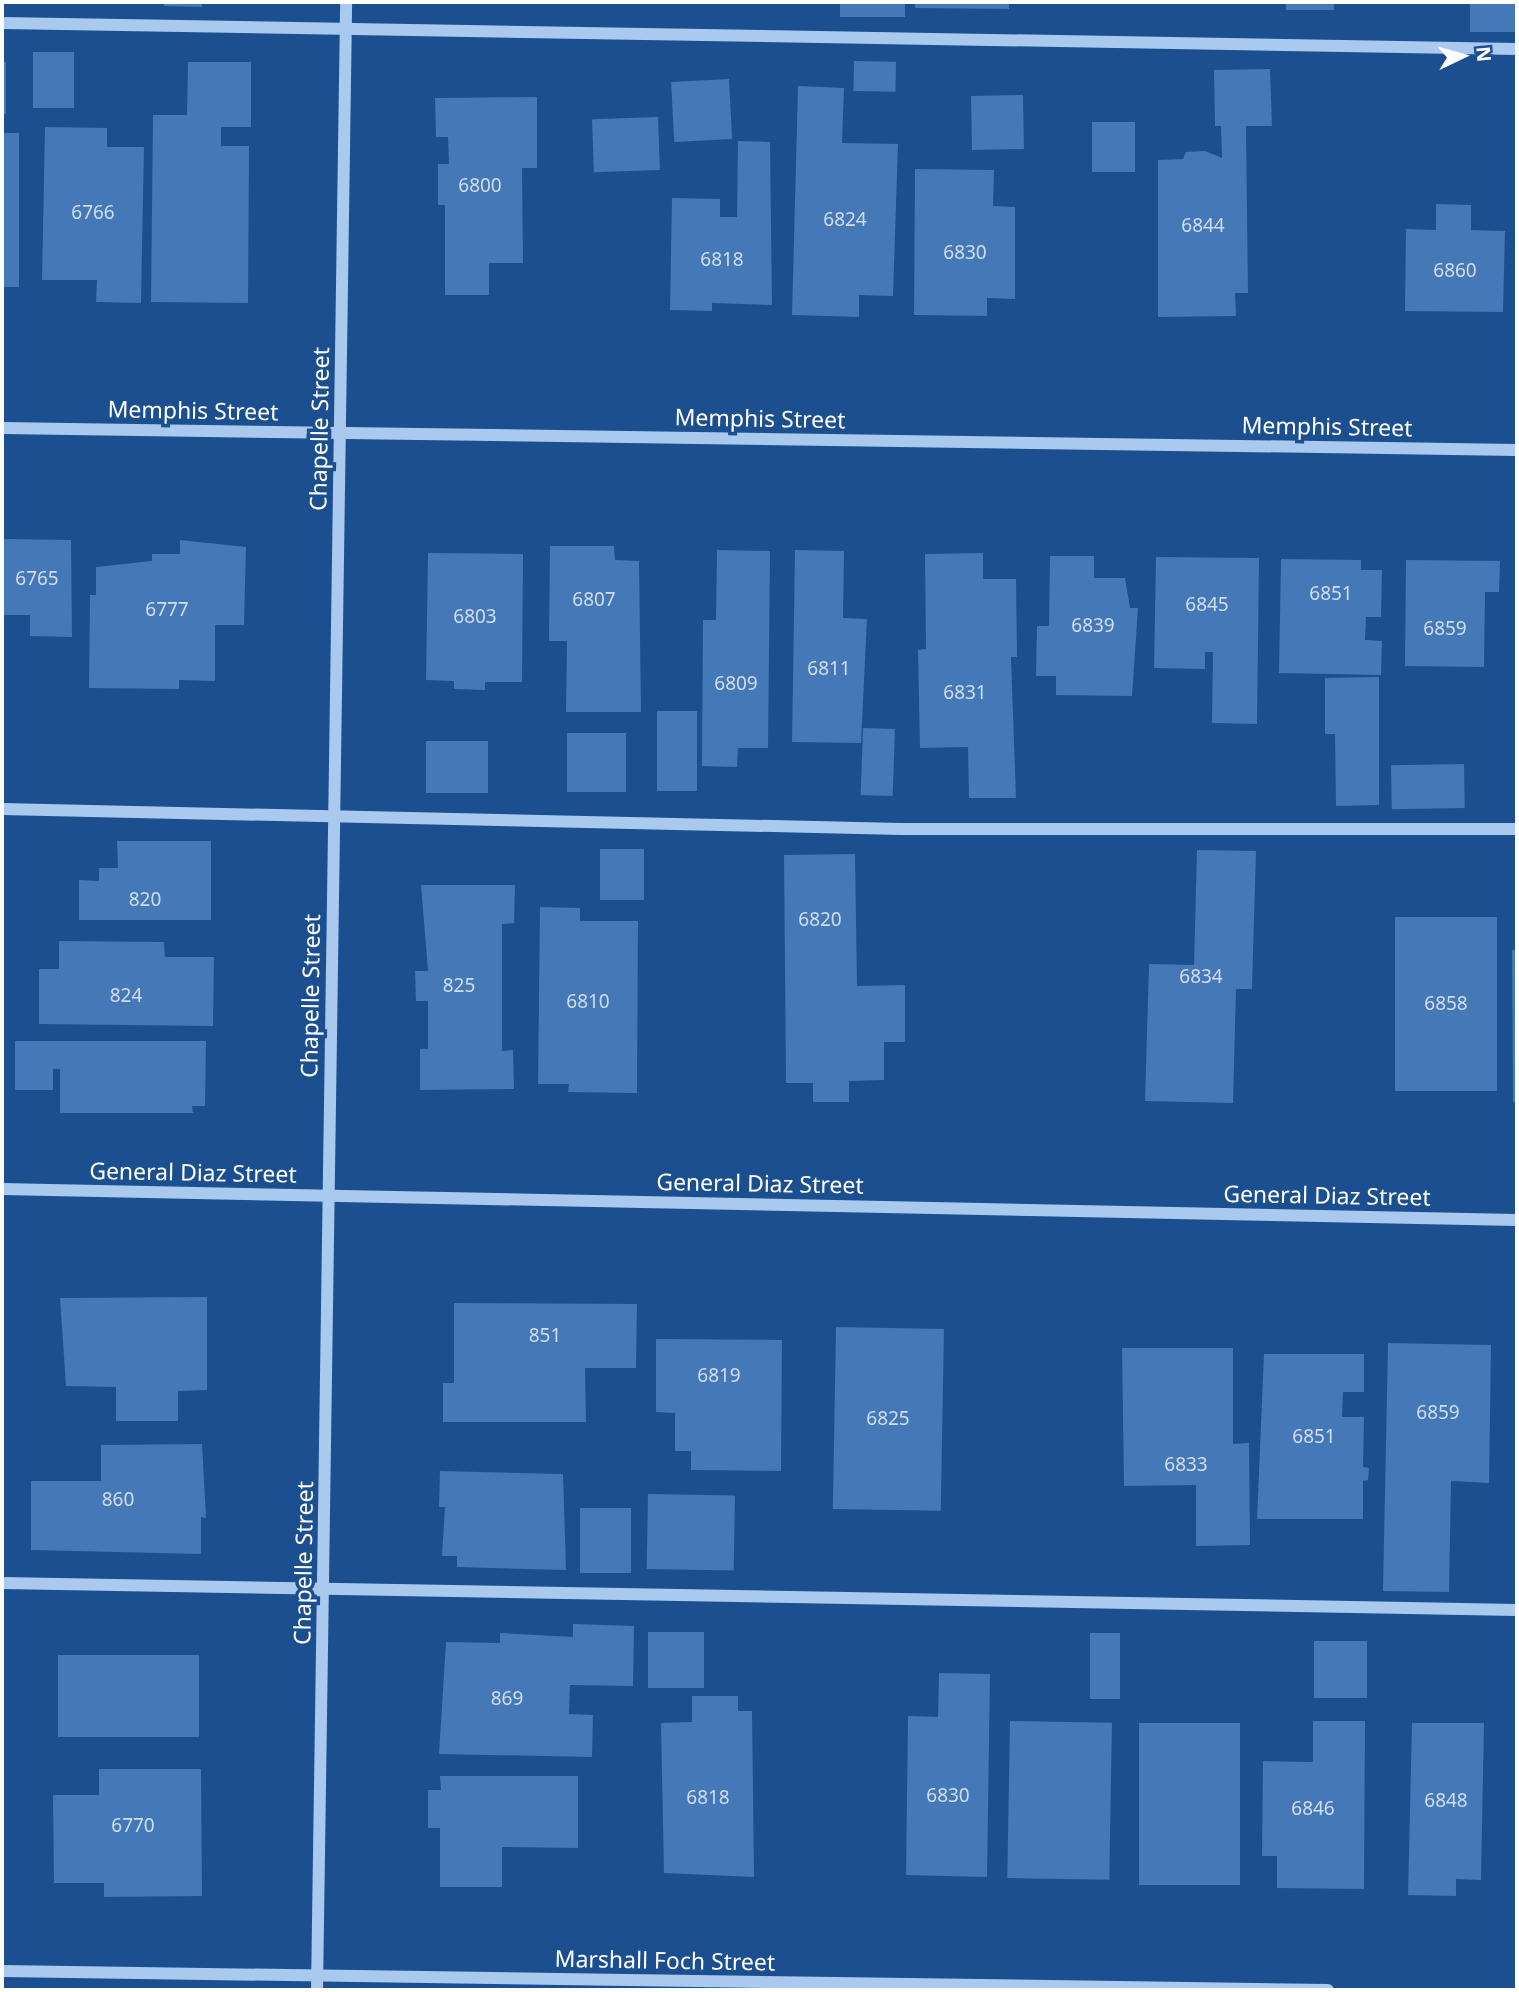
<!DOCTYPE html>
<style>
body{margin:0}
#map{position:relative;width:1519px;height:1992px;overflow:hidden;background:#1b4f8f;font-family:"Noto Sans",sans-serif}
div>[style]{position:absolute}
.building>*{inset:0;background:#4478b7;transform-origin:0 0}
.minor>*{height:12px;margin:-6px;padding:0 6px;transform-origin:6px;border-radius:6px;background:#a9c9ee}
span{translate:-50% -50%;white-space:nowrap;text-align:center;line-height:1.15;-webkit-text-stroke:7px #1b4f8f;paint-order:stroke}
.number-label{font-size:19px;color:#d0dded}
.number-label span{-webkit-text-stroke-width:0}
.street-label{font-size:23px;color:#fff}
.frame{position:absolute;inset:0;border:4px solid #fff;pointer-events:none}
.north{position:absolute;left:1428px;top:21px;width:70px;height:70px;-webkit-text-stroke:5px #1b4f8f;paint-order:stroke;rotate:85deg;font-size:19px;font-weight:700;line-height:28px;text-align:center;color:#fff}
.north::after{content:'';display:block;margin:auto;width:24px;height:32px;background:#fff;clip-path:polygon(50% 0,100% 100%,50% 72%,0 100%)}
</style>
<div id="map">
<div class="building">
<div style="clip-path:polygon(164px 2px,202px 2px,202px 7px,164px 6px)"></div>
<div style="left:840px;top:2px;width:65px;height:15px"></div>
<div style="clip-path:polygon(915px 2px,1009px 2px,1009px 9px,915px 8px)"></div>
<div style="left:1286px;top:2px;width:48px;height:8px"></div>
<div style="left:1470px;top:2px;width:45px;height:30px"></div>
<div style="left:33px;top:52px;width:41px;height:56px"></div>
<div style="left:854px;top:61px;width:42px;height:30px;rotate:1deg"></div>
<div style="left:2px;top:62px;width:4px;height:52px"></div>
<div style="clip-path:polygon(188px 62px,251px 62px,251px 127px,221px 127px,221px 146px,249px 146px,248px 303px,151px 302px,153px 115px,187px 115px)"></div>
<div style="clip-path:polygon(1270px 69px,1272px 126px,1246px 126px,1248px 293px,1235px 293px,1236px 316px,1158px 317px,1158px 160px,1183px 159px,1186px 152px,1205px 151px,1222px 158px,1221px 126px,1215px 126px,1214px 70px)"></div>
<div style="left:729px;top:79px;width:60px;height:58px;rotate:87deg"></div>
<div style="clip-path:polygon(798px 86px,844px 88px,842px 143px,898px 144px,893px 296px,859px 295px,859px 317px,792px 315px)"></div>
<div style="left:1023px;top:95px;width:54px;height:52px;rotate:89deg"></div>
<div style="clip-path:polygon(537px 97px,537px 168px,522px 168px,523px 263px,489px 263px,489px 295px,445px 295px,445px 205px,438px 205px,438px 164px,449px 164px,448px 137px,436px 137px,435px 98px)"></div>
<div style="left:658px;top:117px;width:53px;height:66px;rotate:88deg"></div>
<div style="left:1092px;top:122px;width:43px;height:50px"></div>
<div style="clip-path:polygon(45px 127px,107px 128px,107px 147px,144px 147px,141px 303px,96px 302px,97px 280px,42px 280px)"></div>
<div style="left:2px;top:133px;width:17px;height:154px"></div>
<div style="clip-path:polygon(738px 141px,770px 142px,772px 305px,712px 303px,712px 311px,670px 310px,672px 198px,720px 199px,720px 217px,737px 217px)"></div>
<div style="clip-path:polygon(915px 169px,994px 170px,993px 206px,1015px 207px,1015px 299px,987px 298px,987px 316px,914px 315px)"></div>
<div style="clip-path:polygon(1436px 204px,1471px 205px,1471px 230px,1505px 231px,1503px 312px,1405px 311px,1406px 229px,1436px 230px)"></div>
<div style="clip-path:polygon(4px 539px,71px 540px,72px 637px,30px 636px,30px 615px,2px 615px)"></div>
<div style="clip-path:polygon(180px 540px,246px 547px,244px 625px,215px 625px,215px 681px,179px 680px,179px 689px,89px 688px,90px 595px,96px 595px,96px 567px,152px 561px,152px 554px,180px 554px)"></div>
<div style="clip-path:polygon(550px 546px,614px 546px,615px 560px,639px 561px,641px 712px,566px 712px,567px 641px,549px 641px)"></div>
<div style="clip-path:polygon(717px 550px,770px 551px,768px 748px,738px 748px,737px 767px,702px 766px,703px 620px,716px 620px)"></div>
<div style="clip-path:polygon(795px 550px,844px 551px,843px 618px,867px 619px,861px 743px,792px 742px)"></div>
<div style="clip-path:polygon(428px 553px,523px 554px,522px 682px,485px 682px,485px 690px,454px 689px,454px 681px,426px 680px)"></div>
<div style="clip-path:polygon(983px 553px,983px 579px,1016px 579px,1017px 657px,1011px 657px,1016px 798px,969px 798px,968px 747px,920px 748px,918px 650px,926px 649px,925px 554px)"></div>
<div style="clip-path:polygon(1050px 556px,1094px 556px,1094px 578px,1125px 578px,1130px 608px,1138px 608px,1132px 696px,1056px 695px,1056px 676px,1036px 676px,1037px 626px,1049px 626px)"></div>
<div style="clip-path:polygon(1156px 557px,1259px 558px,1257px 724px,1212px 723px,1213px 652px,1205px 652px,1205px 669px,1154px 668px)"></div>
<div style="clip-path:polygon(1281px 559px,1361px 560px,1361px 570px,1382px 570px,1381px 617px,1366px 617px,1365px 640px,1382px 641px,1381px 675px,1279px 673px)"></div>
<div style="clip-path:polygon(1406px 560px,1500px 561px,1499px 592px,1485px 592px,1484px 667px,1405px 666px)"></div>
<div style="clip-path:polygon(1379px 677px,1379px 805px,1336px 806px,1335px 734px,1325px 734px,1325px 678px)"></div>
<div style="left:657px;top:711px;width:40px;height:80px"></div>
<div style="left:863px;top:728px;width:32px;height:67px;rotate:2deg"></div>
<div style="left:567px;top:733px;width:59px;height:59px"></div>
<div style="left:488px;top:741px;width:52px;height:62px;rotate:90deg"></div>
<div style="left:1464px;top:764px;width:44px;height:73px;rotate:89deg"></div>
<div style="clip-path:polygon(117px 841px,211px 841px,211px 920px,79px 920px,79px 880px,99px 881px,99px 868px,118px 868px)"></div>
<div style="left:600px;top:849px;width:44px;height:51px"></div>
<div style="clip-path:polygon(1197px 850px,1256px 851px,1252px 989px,1236px 989px,1233px 1103px,1145px 1101px,1149px 964px,1194px 965px)"></div>
<div style="clip-path:polygon(855px 854px,857px 986px,905px 985px,905px 1042px,884px 1042px,884px 1080px,849px 1081px,849px 1102px,813px 1102px,813px 1083px,786px 1083px,784px 855px)"></div>
<div style="clip-path:polygon(421px 885px,515px 885px,514px 923px,502px 924px,502px 1051px,513px 1050px,514px 1089px,420px 1090px,420px 1049px,428px 1049px,428px 1001px,416px 1001px,415px 971px,428px 971px)"></div>
<div style="clip-path:polygon(540px 907px,580px 908px,580px 921px,638px 921px,637px 1093px,568px 1092px,569px 1084px,538px 1084px)"></div>
<div style="left:1497px;top:917px;width:174px;height:102px;rotate:90deg"></div>
<div style="clip-path:polygon(59px 941px,164px 942px,165px 957px,214px 957px,213px 1026px,39px 1024px,39px 969px,59px 969px)"></div>
<div style="clip-path:polygon(1512px 950px,1517px 950px,1517px 1102px,1513px 1102px)"></div>
<div style="clip-path:polygon(15px 1041px,206px 1041px,205px 1106px,192px 1106px,193px 1113px,60px 1113px,60px 1069px,53px 1069px,53px 1090px,15px 1090px)"></div>
<div style="clip-path:polygon(207px 1297px,207px 1390px,178px 1391px,178px 1421px,116px 1421px,116px 1387px,66px 1386px,60px 1298px)"></div>
<div style="clip-path:polygon(454px 1303px,637px 1304px,636px 1368px,585px 1368px,586px 1422px,443px 1422px,443px 1383px,454px 1383px)"></div>
<div style="left:836px;top:1327px;width:108px;height:182px;rotate:1deg"></div>
<div style="clip-path:polygon(656px 1339px,782px 1340px,781px 1471px,691px 1470px,691px 1451px,675px 1451px,675px 1413px,656px 1412px)"></div>
<div style="clip-path:polygon(1388px 1343px,1491px 1345px,1489px 1483px,1451px 1481px,1449px 1592px,1383px 1591px)"></div>
<div style="clip-path:polygon(1122px 1348px,1233px 1348px,1233px 1444px,1249px 1443px,1250px 1545px,1196px 1546px,1196px 1485px,1124px 1486px)"></div>
<div style="clip-path:polygon(1264px 1354px,1364px 1354px,1364px 1392px,1343px 1392px,1342px 1417px,1364px 1417px,1363px 1467px,1369px 1468px,1368px 1480px,1363px 1481px,1363px 1519px,1257px 1519px)"></div>
<div style="clip-path:polygon(202px 1444px,206px 1518px,201px 1517px,201px 1554px,31px 1550px,31px 1481px,101px 1481px,101px 1445px)"></div>
<div style="clip-path:polygon(440px 1471px,563px 1474px,566px 1570px,457px 1567px,457px 1556px,442px 1556px,445px 1507px,439px 1507px)"></div>
<div style="left:648px;top:1494px;width:87px;height:75px;rotate:1deg"></div>
<div style="left:631px;top:1508px;width:65px;height:51px;rotate:90deg"></div>
<div style="clip-path:polygon(573px 1624px,634px 1626px,633px 1686px,570px 1685px,569px 1714px,593px 1715px,592px 1757px,439px 1754px,446px 1642px,500px 1643px,500px 1633px,573px 1637px)"></div>
<div style="left:648px;top:1632px;width:56px;height:56px"></div>
<div style="left:1090px;top:1633px;width:30px;height:66px"></div>
<div style="left:1314px;top:1641px;width:53px;height:57px"></div>
<div style="left:58px;top:1655px;width:141px;height:82px"></div>
<div style="clip-path:polygon(939px 1673px,990px 1674px,987px 1877px,906px 1875px,908px 1716px,938px 1717px)"></div>
<div style="clip-path:polygon(692px 1696px,738px 1696px,738px 1711px,752px 1711px,754px 1877px,664px 1873px,661px 1723px,692px 1722px)"></div>
<div style="left:1010px;top:1721px;width:102px;height:157px;rotate:1deg"></div>
<div style="clip-path:polygon(1313px 1721px,1365px 1721px,1364px 1889px,1277px 1888px,1277px 1856px,1262px 1856px,1263px 1761px,1313px 1762px)"></div>
<div style="left:1139px;top:1723px;width:101px;height:162px"></div>
<div style="clip-path:polygon(1412px 1723px,1484px 1723px,1481px 1880px,1456px 1879px,1456px 1896px,1408px 1895px)"></div>
<div style="clip-path:polygon(99px 1769px,201px 1769px,202px 1896px,104px 1897px,104px 1883px,54px 1883px,53px 1795px,99px 1795px)"></div>
<div style="clip-path:polygon(440px 1776px,578px 1776px,578px 1848px,502px 1847px,502px 1887px,440px 1887px,440px 1828px,428px 1828px,428px 1790px,441px 1790px)"></div>
</div>
<div class="minor">
<div style="left:2px;top:23px;width:1515px;rotate:0.98deg"></div>
<div style="left:2px;top:428px;width:1515px;rotate:0.83deg"></div>
<div style="left:2px;top:809px;width:899px;rotate:1.27deg"></div>
<div style="left:901px;top:829px;width:616px"></div>
<div style="left:2px;top:1189px;width:1515px;rotate:1.17deg"></div>
<div style="left:2px;top:1583px;width:1515px;rotate:1.02deg"></div>
<div style="left:2px;top:1971px;width:1326px;rotate:0.82deg"></div>
<div style="left:317px;top:1990px;width:1988px;rotate:-89.16deg"></div>
</div>
<div class="number-label">
<span style="left:480px;top:186px">6800</span>
<span style="left:93px;top:213px">6766</span>
<span style="left:845px;top:220px">6824</span>
<span style="left:1203px;top:226px">6844</span>
<span style="left:965px;top:253px">6830</span>
<span style="left:722px;top:260px">6818</span>
<span style="left:1455px;top:271px">6860</span>
<span style="left:37px;top:579px">6765</span>
<span style="left:1331px;top:594px">6851</span>
<span style="left:594px;top:600px">6807</span>
<span style="left:1207px;top:605px">6845</span>
<span style="left:167px;top:610px">6777</span>
<span style="left:475px;top:617px">6803</span>
<span style="left:1093px;top:626px">6839</span>
<span style="left:1445px;top:629px">6859</span>
<span style="left:829px;top:669px">6811</span>
<span style="left:736px;top:684px">6809</span>
<span style="left:965px;top:693px">6831</span>
<span style="left:145px;top:900px">820</span>
<span style="left:820px;top:920px">6820</span>
<span style="left:1201px;top:977px">6834</span>
<span style="left:459px;top:986px">825</span>
<span style="left:126px;top:996px">824</span>
<span style="left:588px;top:1002px">6810</span>
<span style="left:1446px;top:1004px">6858</span>
<span style="left:545px;top:1336px">851</span>
<span style="left:719px;top:1376px">6819</span>
<span style="left:1438px;top:1413px">6859</span>
<span style="left:888px;top:1419px">6825</span>
<span style="left:1314px;top:1437px">6851</span>
<span style="left:1186px;top:1465px">6833</span>
<span style="left:118px;top:1500px">860</span>
<span style="left:507px;top:1699px">869</span>
<span style="left:948px;top:1796px">6830</span>
<span style="left:708px;top:1798px">6818</span>
<span style="left:1446px;top:1801px">6848</span>
<span style="left:1313px;top:1809px">6846</span>
<span style="left:133px;top:1826px">6770</span>
</div>
<div class="street-label">
<span style="left:193px;top:410px;rotate:1deg">Memphis Street</span>
<span style="left:760px;top:418px;rotate:1deg">Memphis Street</span>
<span style="left:1327px;top:426px;rotate:1deg">Memphis Street</span>
<span style="left:319px;top:429px;rotate:-89deg">Chapelle Street</span>
<span style="left:310px;top:996px;rotate:-89deg">Chapelle Street</span>
<span style="left:193px;top:1172px;rotate:1deg">General Diaz Street</span>
<span style="left:760px;top:1183px;rotate:1deg">General Diaz Street</span>
<span style="left:1327px;top:1195px;rotate:1deg">General Diaz Street</span>
<span style="left:303px;top:1563px;rotate:-89deg">Chapelle Street</span>
<span style="left:665px;top:1960px;rotate:1deg">Marshall Foch Street</span>
</div>
<div class="frame"></div>
<div class="north">N</div>
</div>
